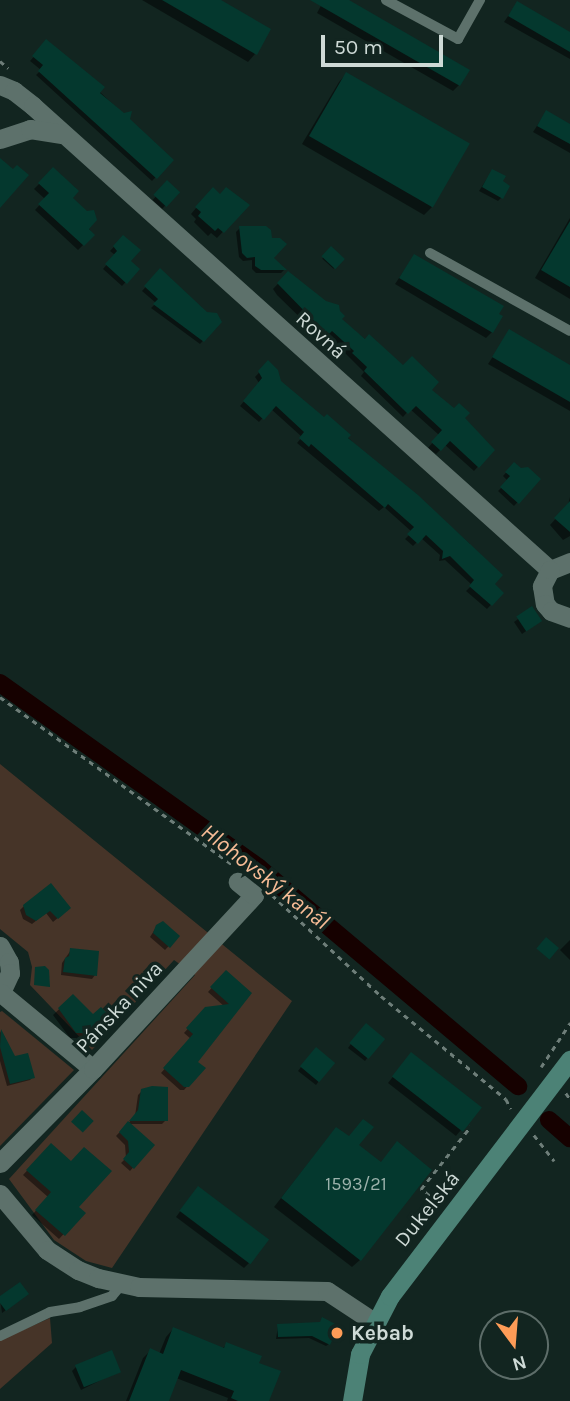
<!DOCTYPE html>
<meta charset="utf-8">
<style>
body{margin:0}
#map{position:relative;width:570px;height:1401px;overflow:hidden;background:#122520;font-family:Karla,sans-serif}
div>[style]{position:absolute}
.green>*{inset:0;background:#463428}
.shadow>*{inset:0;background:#0007;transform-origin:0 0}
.canal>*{height:18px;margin:-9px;padding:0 9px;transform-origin:9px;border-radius:9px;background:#160100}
.building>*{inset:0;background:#04382e;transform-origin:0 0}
.path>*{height:2.5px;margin-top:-1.25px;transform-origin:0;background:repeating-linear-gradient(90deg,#6e7e79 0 5px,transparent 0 10px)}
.service>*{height:10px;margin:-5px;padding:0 5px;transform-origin:5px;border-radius:5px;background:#5d716b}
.minor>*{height:19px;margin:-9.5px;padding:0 9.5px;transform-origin:9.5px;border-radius:9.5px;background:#5d716b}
.secondary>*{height:19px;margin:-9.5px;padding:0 9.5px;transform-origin:9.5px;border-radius:9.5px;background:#4c8276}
.dots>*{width:19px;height:19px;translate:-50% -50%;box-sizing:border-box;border:4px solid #122520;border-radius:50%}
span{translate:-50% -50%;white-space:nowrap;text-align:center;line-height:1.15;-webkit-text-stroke:7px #122520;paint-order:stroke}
.number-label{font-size:18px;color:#9cb2ac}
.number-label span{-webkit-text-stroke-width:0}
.street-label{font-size:21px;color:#cedad6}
.poi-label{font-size:21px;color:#cedad6;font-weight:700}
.left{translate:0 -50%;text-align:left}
.water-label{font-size:23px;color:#f7bc96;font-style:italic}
.north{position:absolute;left:479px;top:1310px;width:70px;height:70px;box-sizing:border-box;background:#122520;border:2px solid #5d6d69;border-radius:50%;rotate:164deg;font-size:19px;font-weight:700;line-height:28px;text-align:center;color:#cedad6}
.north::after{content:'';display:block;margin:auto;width:24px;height:32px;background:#fe9c57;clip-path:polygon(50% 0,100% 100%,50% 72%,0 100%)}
.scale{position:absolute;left:321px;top:35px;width:122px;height:32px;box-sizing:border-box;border:4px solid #cedad6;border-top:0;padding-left:9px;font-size:21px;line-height:24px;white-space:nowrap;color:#cedad6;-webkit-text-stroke:5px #122520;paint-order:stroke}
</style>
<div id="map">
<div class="green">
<div style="clip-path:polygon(0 764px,292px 1001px,112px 1268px,86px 1261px,54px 1240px,9px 1179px,195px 975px,174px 960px,92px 1050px,30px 985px,32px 967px,28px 952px,0 929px)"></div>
<div style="clip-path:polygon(2px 1011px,74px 1070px,0 1146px,0 1012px)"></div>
<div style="clip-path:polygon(50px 1318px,52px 1343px,0 1389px,0 1340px)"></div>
</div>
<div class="shadow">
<div style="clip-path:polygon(142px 0,218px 0,255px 54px,248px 62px)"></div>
<div style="clip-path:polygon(324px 0,345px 0,459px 85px,453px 91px,317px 13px)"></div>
<div style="clip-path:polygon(517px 3px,570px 35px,570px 59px,504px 22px)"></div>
<div style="clip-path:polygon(47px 42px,172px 160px,152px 181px,36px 75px,41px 70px,30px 61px)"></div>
<div style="clip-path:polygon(346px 74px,432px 207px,424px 215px,302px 144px,339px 82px)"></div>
<div style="clip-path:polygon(546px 112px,570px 126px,570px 153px,533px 132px)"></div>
<div style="clip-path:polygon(53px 170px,93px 235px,78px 250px,35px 210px,45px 199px,34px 189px)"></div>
<div style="clip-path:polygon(492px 171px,500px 182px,501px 198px,498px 201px,479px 191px)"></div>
<div style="left:168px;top:183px;width:13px;height:23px;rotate:42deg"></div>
<div style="clip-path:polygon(207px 195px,248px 205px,217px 238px,211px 233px,208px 236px,194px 222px,196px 219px,191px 214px)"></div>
<div style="clip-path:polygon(570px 218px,570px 299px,535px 278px)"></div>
<div style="clip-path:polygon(240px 228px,284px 270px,281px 273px,256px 273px,252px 269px,252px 260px,243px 261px,239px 257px,236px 232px)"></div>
<div style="clip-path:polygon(123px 237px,129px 261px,138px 269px,122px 286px,103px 269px,115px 255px,110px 251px)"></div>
<div style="left:331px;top:249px;width:15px;height:13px;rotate:42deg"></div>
<div style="clip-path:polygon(414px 256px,492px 332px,486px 338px,395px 284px)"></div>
<div style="clip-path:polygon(160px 271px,206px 314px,220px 322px,200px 344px,151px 308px,156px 303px,142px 291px)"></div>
<div style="clip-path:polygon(288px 273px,340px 319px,463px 418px,493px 450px,474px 471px,445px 445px,436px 454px,428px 448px,439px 435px,410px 409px,403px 417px,361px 376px,364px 372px,326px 334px,322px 339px,277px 295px,273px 289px)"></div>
<div style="clip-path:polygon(509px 332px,570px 367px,570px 411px,488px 364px)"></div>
<div style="clip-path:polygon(268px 363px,280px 381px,324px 420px,327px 416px,376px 466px,417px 496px,470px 544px,468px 546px,492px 584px,502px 593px,487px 609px,466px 591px,472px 585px,445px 560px,439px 561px,440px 555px,421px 538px,413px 546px,405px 539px,412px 532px,384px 507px,379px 511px,297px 443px,302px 437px,271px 409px,259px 422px,240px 406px,259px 383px,255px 377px)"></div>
<div style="clip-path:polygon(514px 464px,538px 480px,514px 506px,498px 491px,508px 481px,503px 476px)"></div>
<div style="clip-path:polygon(570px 497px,570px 536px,563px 540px,550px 525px,568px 505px)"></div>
<div style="clip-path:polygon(532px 609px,536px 624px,522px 634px,514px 622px)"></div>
<div style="clip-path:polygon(24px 906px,65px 912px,53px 922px,46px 913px,32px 924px,23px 919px,20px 910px)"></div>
<div style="clip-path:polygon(157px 926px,178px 936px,165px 950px,150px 937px)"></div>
<div style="clip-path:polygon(570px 940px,570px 960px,560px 950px)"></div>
<div style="clip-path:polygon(71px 950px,95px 975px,92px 979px,61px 975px,62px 963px)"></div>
<div style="clip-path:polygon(226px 972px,250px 994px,196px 1062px,203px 1069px,184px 1090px,180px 1090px,161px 1073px,191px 1039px,184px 1033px,206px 1009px,225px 1007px,208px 992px)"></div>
<div style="clip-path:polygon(73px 996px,93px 1017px,106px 1019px,111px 1025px,93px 1042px,88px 1037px,81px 1043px,76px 1038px,70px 1038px,53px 1015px)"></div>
<div style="clip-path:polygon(362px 1029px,382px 1039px,365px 1061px,348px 1048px)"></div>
<div style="clip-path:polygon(0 1031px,14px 1058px,33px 1077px,30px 1080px,7px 1086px,0 1061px)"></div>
<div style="clip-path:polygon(312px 1053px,319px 1081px,316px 1085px,298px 1071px)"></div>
<div style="clip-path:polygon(406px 1060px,479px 1108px,456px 1136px,388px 1083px)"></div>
<div style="clip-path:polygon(142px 1091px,166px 1120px,162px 1124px,129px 1124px,153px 1145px,130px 1171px,121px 1163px,126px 1158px,125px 1145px,116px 1136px,135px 1116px,138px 1095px)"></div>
<div style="clip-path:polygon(329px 1137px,357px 1145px,360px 1260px,352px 1267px,274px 1207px)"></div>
<div style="clip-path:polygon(51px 1145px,77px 1207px,83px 1213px,59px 1239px,32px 1215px,48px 1197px,23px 1175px)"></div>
<div style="clip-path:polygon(193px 1194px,250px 1262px,244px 1268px,176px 1217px)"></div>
<div style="clip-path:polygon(0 1298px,23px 1298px,2px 1313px)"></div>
<div style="clip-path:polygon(319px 1324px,329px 1344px,326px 1346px,309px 1338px,276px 1339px,278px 1326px)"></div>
<div style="clip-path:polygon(173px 1329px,222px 1349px,227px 1344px,257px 1364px,267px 1401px,227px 1401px,228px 1398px,176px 1378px,167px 1401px,126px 1401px,143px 1358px,150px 1351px,159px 1354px,166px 1337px)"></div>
<div style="clip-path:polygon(76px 1367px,119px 1371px,81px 1390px,72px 1371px)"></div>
</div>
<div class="canal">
<div style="left:0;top:683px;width:318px;rotate:35.5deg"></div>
<div style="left:259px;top:868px;width:339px;rotate:40.1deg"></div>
<div style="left:549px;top:1120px;width:28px;rotate:41deg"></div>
</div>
<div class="building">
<div style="clip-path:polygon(162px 0,221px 0,271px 29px,257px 55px)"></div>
<div style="clip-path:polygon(310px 0,349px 0,470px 70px,460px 86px)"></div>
<div style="clip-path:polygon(517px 1px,570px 32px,570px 52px,508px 16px)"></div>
<div style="clip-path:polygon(46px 39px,105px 87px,100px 93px,124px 113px,132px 111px,130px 119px,174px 160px,157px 179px,38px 71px,43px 65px,32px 56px)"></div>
<div style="left:346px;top:72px;width:143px;height:74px;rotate:30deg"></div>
<div style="clip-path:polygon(546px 110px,570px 124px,570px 144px,537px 126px)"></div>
<div style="clip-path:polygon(0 158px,13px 169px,17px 165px,29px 175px,0 208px)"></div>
<div style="clip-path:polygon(53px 167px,79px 191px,73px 198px,87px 211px,94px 210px,97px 220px,89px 229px,95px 235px,84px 246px,38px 204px,49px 193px,38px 183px)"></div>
<div style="clip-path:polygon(492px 169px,506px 176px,503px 181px,510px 186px,503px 199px,482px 187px)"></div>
<div style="left:167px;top:180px;width:18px;height:20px;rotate:43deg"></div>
<div style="clip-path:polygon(213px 187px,220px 194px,226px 187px,250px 205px,224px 233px,218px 228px,215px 231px,198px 216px,201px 212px,195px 207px)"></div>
<div style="clip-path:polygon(570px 221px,570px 287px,541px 270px)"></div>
<div style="clip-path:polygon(239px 226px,266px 226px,271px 230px,272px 238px,280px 238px,287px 244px,274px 258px,287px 270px,261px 270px,255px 266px,255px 257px,247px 258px,242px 253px)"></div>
<div style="clip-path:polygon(123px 235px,141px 250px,131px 261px,140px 269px,127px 284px,105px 264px,117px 251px,113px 246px)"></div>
<div style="left:331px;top:246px;width:19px;height:14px;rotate:43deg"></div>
<div style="clip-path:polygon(414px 254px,504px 306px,499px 314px,503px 316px,493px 333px,399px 278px)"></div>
<div style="clip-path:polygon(160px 268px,207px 312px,217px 313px,222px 322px,204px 342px,153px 304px,158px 299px,144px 286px)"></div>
<div style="clip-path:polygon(288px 271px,326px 301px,339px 305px,340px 311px,345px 316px,342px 319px,365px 339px,369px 334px,403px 365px,412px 356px,439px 382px,432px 390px,454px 408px,459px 403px,470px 413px,465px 418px,495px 450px,479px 468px,450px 441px,441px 451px,431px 442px,442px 430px,416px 406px,408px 414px,364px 371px,367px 367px,352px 353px,354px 351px,332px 331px,327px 336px,313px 324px,315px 322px,277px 283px)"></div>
<div style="clip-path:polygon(509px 329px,570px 365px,570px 402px,492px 357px)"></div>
<div style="clip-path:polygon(268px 360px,278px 370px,281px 381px,324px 417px,327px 414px,351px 435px,348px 438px,418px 495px,503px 575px,495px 584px,504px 593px,492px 606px,469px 586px,474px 580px,450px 556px,442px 559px,443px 551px,426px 535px,418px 544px,407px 534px,414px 527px,388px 504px,385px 508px,311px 444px,309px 447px,299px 438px,304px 432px,276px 406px,264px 420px,243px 401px,262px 378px,258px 371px)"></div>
<div style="clip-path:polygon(514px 462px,521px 468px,528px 467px,541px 479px,519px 504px,500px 487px,510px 476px,505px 472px)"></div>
<div style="clip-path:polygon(570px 501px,570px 532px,554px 518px)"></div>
<div style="left:532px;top:606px;width:18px;height:19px;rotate:56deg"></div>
<div style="clip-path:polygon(51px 883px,71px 908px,58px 919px,50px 911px,36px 921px,26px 915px,23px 905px)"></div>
<div style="clip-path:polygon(163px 921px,180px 936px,170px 948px,153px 933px,156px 925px)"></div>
<div style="left:546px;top:937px;width:17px;height:15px;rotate:40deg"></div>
<div style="clip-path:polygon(70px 948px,99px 951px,97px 976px,63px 972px,65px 958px,69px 956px)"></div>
<div style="clip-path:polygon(45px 966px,49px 970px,50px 987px,34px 985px,35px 967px)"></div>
<div style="clip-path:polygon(226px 970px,252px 993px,198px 1062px,206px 1068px,189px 1087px,184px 1087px,163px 1068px,193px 1034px,186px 1028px,205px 1007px,229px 1004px,210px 987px)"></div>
<div style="clip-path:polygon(73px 994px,93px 1014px,101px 1007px,111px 1017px,108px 1019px,113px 1025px,100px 1038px,95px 1032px,88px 1039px,82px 1033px,76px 1033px,58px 1008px)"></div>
<div style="left:366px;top:1023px;width:25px;height:26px;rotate:40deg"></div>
<div style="clip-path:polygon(1px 1029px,15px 1056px,28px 1053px,35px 1078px,10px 1084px,0 1047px)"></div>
<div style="left:316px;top:1047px;width:25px;height:25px;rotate:40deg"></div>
<div style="left:411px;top:1052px;width:90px;height:31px;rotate:38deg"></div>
<div style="clip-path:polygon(152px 1086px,168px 1087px,168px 1121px,129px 1121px,138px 1110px,141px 1089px)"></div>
<div style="left:82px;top:1110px;width:16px;height:16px;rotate:43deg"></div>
<div style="clip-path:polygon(363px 1119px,374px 1127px,359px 1145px,381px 1162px,397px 1141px,432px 1170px,361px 1261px,281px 1198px,336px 1127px,349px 1136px)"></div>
<div style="clip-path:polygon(128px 1121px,155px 1145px,134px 1169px,123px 1159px,129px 1152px,128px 1141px,119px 1132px)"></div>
<div style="clip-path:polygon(51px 1143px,71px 1161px,84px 1147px,112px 1171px,79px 1207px,86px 1213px,65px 1236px,35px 1210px,51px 1192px,26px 1170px)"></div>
<div style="left:198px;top:1186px;width:89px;height:31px;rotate:37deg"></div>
<div style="clip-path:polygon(20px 1282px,29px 1294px,6px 1311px,0 1303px,0 1296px)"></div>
<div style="clip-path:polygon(322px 1317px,339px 1326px,330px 1345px,312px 1336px,278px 1337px,277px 1324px,320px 1322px)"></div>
<div style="clip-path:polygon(173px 1327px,224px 1348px,226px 1342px,262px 1356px,259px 1363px,281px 1371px,269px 1401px,238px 1401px,231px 1398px,234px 1391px,181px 1370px,169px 1401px,129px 1401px,150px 1348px,163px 1354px)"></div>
<div style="left:112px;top:1350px;width:24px;height:40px;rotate:68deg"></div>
</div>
<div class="path">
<div style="left:0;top:61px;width:11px;rotate:41deg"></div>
<div style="left:0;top:697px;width:287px;rotate:35.8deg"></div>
<div style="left:272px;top:895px;width:149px;rotate:42.8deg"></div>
<div style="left:381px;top:996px;width:162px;rotate:39.5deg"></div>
<div style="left:506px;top:1099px;width:11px;rotate:63deg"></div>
<div style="left:541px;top:1067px;width:53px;rotate:-56.6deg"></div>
<div style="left:566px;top:1093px;width:7px;rotate:56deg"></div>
<div style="left:534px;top:1135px;width:33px;rotate:52deg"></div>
<div style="left:437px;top:1202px;width:21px;rotate:-141deg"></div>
<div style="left:421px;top:1189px;width:80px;rotate:-51.6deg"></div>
</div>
<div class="service">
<div style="left:386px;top:0;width:82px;rotate:28.4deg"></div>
<div style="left:458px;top:39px;width:45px;rotate:-60.6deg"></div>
<div style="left:430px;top:253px;width:160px;rotate:29.1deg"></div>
<div style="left:0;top:1336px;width:55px;rotate:-25.6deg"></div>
<div style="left:50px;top:1312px;width:30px;rotate:-9deg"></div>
<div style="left:80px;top:1307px;width:34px;rotate:-19deg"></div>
<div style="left:112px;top:1296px;width:16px;rotate:-50deg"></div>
</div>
<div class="minor">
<div style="left:0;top:85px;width:15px;rotate:23deg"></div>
<div style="left:14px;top:91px;width:24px;rotate:38deg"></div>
<div style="left:33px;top:106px;width:695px;rotate:41.91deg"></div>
<div style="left:0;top:139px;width:32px;rotate:-18deg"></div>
<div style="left:30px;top:129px;width:32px;rotate:9deg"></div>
<div style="left:570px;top:562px;width:22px;rotate:158deg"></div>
<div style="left:550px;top:570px;width:18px;rotate:117deg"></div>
<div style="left:542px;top:586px;width:18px;rotate:81deg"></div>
<div style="left:545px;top:604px;width:9px;rotate:49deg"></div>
<div style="left:551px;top:611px;width:20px;rotate:20deg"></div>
<div style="left:0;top:946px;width:18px;rotate:61deg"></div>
<div style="left:9px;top:962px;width:11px;rotate:85deg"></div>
<div style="left:10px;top:973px;width:23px;rotate:115deg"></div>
<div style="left:1px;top:993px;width:119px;rotate:39.6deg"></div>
<div style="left:0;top:1163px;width:132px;rotate:-45.3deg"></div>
<div style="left:93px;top:1069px;width:237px;rotate:-47.2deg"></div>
<div style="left:254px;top:895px;width:21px;rotate:-141deg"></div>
<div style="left:0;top:1194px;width:73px;rotate:50deg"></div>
<div style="left:47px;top:1250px;width:37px;rotate:33deg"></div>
<div style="left:78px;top:1270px;width:22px;rotate:22deg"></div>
<div style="left:98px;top:1278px;width:42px;rotate:12.4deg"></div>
<div style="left:139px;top:1287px;width:188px;rotate:1.2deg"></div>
<div style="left:327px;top:1291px;width:56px;rotate:33.4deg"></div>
</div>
<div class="secondary">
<div style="left:352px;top:1401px;width:48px;rotate:-80.3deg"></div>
<div style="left:360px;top:1354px;width:65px;rotate:-62.7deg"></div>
<div style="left:390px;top:1296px;width:297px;rotate:-52.7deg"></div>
</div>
<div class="dots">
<div style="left:337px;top:1333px;background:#fe9c57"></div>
</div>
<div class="number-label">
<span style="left:356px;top:1184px">1593/21</span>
</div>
<div class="street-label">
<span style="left:321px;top:335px;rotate:42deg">Rovná</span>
<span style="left:119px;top:1007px;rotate:-47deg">Pánska niva</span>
<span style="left:427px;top:1209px;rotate:-51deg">Dukelská</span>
</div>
<div class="poi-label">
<span class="left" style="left:351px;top:1333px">Kebab</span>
</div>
<div class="water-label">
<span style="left:265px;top:877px;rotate:38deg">Hlohovský kanál</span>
</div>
<div class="north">N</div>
<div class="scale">50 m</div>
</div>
